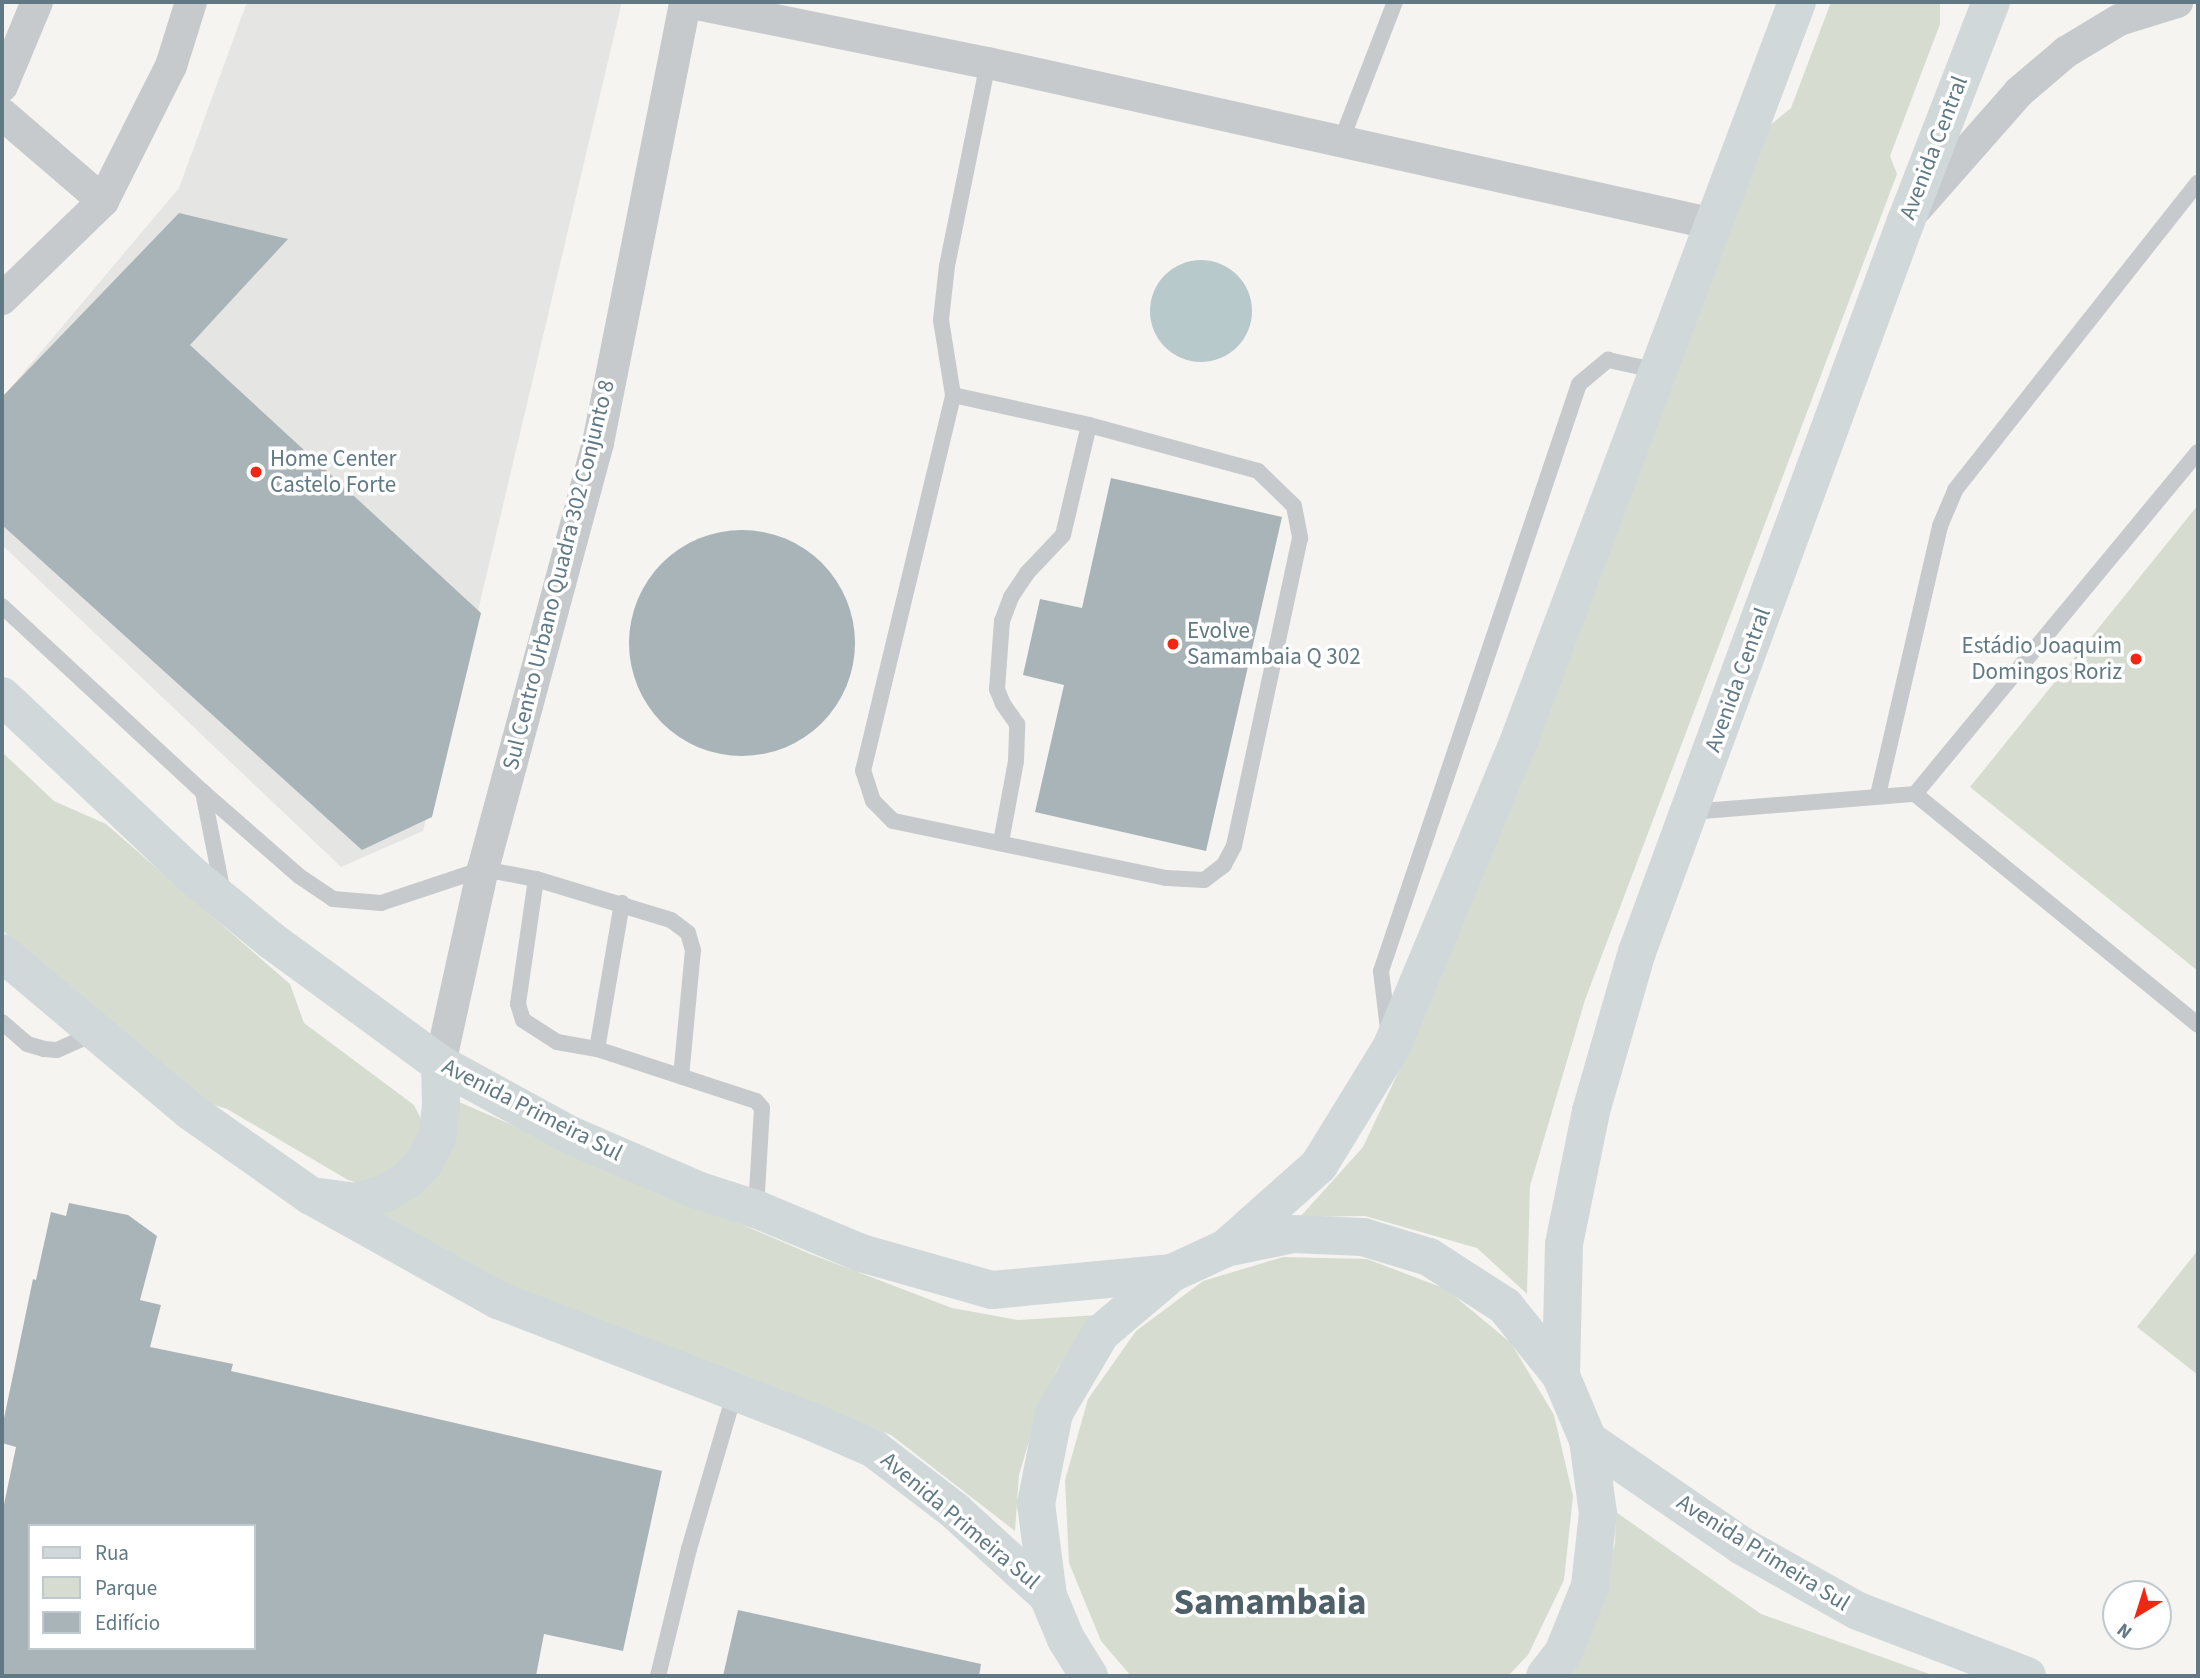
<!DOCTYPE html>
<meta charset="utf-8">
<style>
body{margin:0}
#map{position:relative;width:2200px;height:1678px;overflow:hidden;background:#f5f4f0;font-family:"Source Sans 3",sans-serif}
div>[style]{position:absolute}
.built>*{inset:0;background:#e5e6e3}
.green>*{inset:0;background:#d6ddd0}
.water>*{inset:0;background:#b8c9cb}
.round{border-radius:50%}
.building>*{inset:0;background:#a9b4b8}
.lane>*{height:16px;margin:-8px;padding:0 8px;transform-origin:8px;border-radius:8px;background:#c6cacc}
.street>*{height:32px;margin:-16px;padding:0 16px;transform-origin:16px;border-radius:16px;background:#c6cacc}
.secondary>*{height:38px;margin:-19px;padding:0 19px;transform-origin:19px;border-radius:19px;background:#d0d8da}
.primary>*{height:38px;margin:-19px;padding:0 19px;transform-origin:19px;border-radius:19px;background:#d0d8da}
.dots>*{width:19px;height:19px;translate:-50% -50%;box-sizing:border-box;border:4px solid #fff;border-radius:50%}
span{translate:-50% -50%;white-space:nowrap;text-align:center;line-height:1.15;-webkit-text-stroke:7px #fff;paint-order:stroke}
.street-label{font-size:23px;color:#607984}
.poi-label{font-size:23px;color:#607984}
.left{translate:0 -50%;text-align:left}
.right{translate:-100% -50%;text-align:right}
.town-label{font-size:37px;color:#4f6168;font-weight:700}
.frame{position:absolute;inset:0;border:4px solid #607984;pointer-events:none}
.legend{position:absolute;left:28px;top:1524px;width:228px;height:126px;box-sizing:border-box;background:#fff;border:2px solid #bfc9ce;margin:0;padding:9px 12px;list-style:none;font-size:21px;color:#607984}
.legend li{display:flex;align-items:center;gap:14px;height:35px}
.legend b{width:35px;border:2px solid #bfc9ce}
.north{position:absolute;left:2102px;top:1580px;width:70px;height:70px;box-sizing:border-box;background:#fff;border:2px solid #bfc9ce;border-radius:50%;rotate:218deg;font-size:19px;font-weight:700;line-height:28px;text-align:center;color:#607984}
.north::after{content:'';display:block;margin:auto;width:24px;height:32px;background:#f42511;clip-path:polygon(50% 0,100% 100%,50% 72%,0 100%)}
</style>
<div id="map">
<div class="built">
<div style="clip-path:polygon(247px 2px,622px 2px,478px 611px,423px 831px,341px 867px,2px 545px,2px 398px,179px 188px)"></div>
</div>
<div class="green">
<div style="clip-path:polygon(1831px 2px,1940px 2px,1940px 24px,1890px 156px,1897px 174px,1585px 1000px,1530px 1186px,1527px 1294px,1477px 1248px,1365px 1216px,1300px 1217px,1363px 1147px,1406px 1056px,1756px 137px,1791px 108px)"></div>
<div style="clip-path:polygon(2198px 505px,2198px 971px,1970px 787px)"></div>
<div style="clip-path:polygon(2px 752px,54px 801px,106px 824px,290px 984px,304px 1023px,414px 1105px,427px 1131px,378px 1189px,348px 1180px,227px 1109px,195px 1099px,3px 931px)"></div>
<div style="clip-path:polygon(459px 1102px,808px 1253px,952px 1308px,1018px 1320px,1098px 1315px,1058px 1368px,1042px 1398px,1019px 1475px,1015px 1531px,891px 1435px,504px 1289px,370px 1217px)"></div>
<div style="clip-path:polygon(2198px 1250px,2198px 1375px,2137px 1327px)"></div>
<div style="clip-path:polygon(1283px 1257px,1367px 1259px,1446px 1289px,1511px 1343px,1554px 1415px,1573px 1496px,1564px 1580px,1528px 1655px,1508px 1676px,1131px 1676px,1101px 1641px,1069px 1563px,1065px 1480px,1088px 1399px,1136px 1331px,1203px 1281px)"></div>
<div style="clip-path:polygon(1616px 1512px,1761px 1614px,1935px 1676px,1566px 1676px,1591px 1628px,1615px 1543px)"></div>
</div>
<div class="water">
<div class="round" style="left:1150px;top:260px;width:102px;height:102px"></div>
</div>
<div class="building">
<div style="clip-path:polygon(179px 213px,288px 239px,190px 345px,481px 613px,432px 817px,362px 850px,2px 525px,2px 397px)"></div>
<div style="clip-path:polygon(1111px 478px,1282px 517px,1206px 851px,1035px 812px,1064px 685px,1023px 675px,1040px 599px,1082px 608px)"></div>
<div class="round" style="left:629px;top:530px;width:226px;height:226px"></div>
<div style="clip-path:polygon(evenodd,69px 1203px,128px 1215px,157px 1236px,140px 1300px,161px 1305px,150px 1347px,233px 1364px,231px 1371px,662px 1471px,623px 1651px,544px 1634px,536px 1676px,2px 1676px,2px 1514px,16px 1447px,2px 1443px,2px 1428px,33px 1279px,36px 1280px,51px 1212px,66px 1216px,69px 1203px,30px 1526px,254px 1526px,254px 1648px,30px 1648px,30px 1526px)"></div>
<div style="clip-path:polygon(738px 1610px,981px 1664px,979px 1676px,723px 1676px)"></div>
</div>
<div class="lane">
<div style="left:1341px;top:141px;width:149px;rotate:-68.8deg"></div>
<div style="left:953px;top:395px;width:139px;rotate:12.4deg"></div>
<div style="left:1089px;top:425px;width:175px;rotate:15.2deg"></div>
<div style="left:1258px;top:471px;width:50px;rotate:44.2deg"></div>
<div style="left:1294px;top:506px;width:33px;rotate:79deg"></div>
<div style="left:1300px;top:538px;width:315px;rotate:102.1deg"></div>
<div style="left:1234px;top:846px;width:21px;rotate:118deg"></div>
<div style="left:1224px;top:865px;width:25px;rotate:143deg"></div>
<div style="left:1204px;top:880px;width:38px;rotate:-177deg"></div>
<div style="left:1166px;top:878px;width:279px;rotate:-168.2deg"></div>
<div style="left:893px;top:821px;width:28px;rotate:-135deg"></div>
<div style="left:873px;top:801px;width:32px;rotate:-108deg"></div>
<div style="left:863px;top:771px;width:387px;rotate:-76.5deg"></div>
<div style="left:953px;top:395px;width:76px;rotate:-99.1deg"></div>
<div style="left:941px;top:320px;width:54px;rotate:-83.7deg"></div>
<div style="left:947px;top:266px;width:207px;rotate:-78.6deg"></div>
<div style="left:2px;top:606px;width:274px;rotate:42.8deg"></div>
<div style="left:203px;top:792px;width:128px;rotate:41.2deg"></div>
<div style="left:299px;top:876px;width:41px;rotate:34.1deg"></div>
<div style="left:333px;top:899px;width:48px;rotate:4.8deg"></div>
<div style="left:381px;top:903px;width:108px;rotate:-18.4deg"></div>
<div style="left:483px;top:869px;width:54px;rotate:10.7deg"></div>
<div style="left:536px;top:879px;width:141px;rotate:16.9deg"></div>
<div style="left:671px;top:920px;width:21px;rotate:37deg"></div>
<div style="left:688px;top:933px;width:18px;rotate:74deg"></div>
<div style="left:693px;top:950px;width:127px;rotate:95.4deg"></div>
<div style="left:203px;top:792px;width:103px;rotate:78.8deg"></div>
<div style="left:1915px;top:794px;width:365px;rotate:39.2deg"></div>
<div style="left:1878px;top:795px;width:276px;rotate:-77deg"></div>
<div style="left:1940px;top:526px;width:39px;rotate:-67deg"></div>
<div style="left:1955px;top:490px;width:392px;rotate:-51.7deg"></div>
<div style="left:1690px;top:812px;width:226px;rotate:-4.6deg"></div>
<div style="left:1915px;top:794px;width:444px;rotate:-50.4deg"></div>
<div style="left:1001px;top:842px;width:82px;rotate:-79.5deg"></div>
<div style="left:1016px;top:761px;width:37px;rotate:-88deg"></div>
<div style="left:1017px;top:724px;width:24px;rotate:-125deg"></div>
<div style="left:1003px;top:704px;width:16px;rotate:-112deg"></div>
<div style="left:997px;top:689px;width:68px;rotate:-85.8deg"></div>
<div style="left:1002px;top:621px;width:26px;rotate:-69deg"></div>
<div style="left:1011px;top:597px;width:29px;rotate:-56deg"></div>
<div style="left:1027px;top:573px;width:52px;rotate:-46.5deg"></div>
<div style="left:1063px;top:535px;width:113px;rotate:-76.7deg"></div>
<div style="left:536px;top:879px;width:126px;rotate:98.2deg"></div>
<div style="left:518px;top:1004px;width:17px;rotate:73deg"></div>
<div style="left:523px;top:1020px;width:40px;rotate:32.9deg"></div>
<div style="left:557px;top:1042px;width:41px;rotate:9.9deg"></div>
<div style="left:622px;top:903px;width:148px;rotate:99.7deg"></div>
<div style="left:597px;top:1049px;width:167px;rotate:18.1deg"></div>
<div style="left:756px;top:1101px;width:9px;rotate:49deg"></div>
<div style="left:762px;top:1108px;width:101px;rotate:93.4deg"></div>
<div style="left:2px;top:1022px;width:33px;rotate:41deg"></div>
<div style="left:27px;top:1044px;width:18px;rotate:16deg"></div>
<div style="left:44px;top:1049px;width:13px;rotate:4deg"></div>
<div style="left:57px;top:1050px;width:42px;rotate:-24.1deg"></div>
<div style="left:1388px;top:1029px;width:58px;rotate:-96.9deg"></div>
<div style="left:1381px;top:971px;width:619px;rotate:-71.36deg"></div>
<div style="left:1579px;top:384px;width:38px;rotate:-40deg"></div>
<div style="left:1608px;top:360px;width:52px;rotate:12.2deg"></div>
<div style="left:658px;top:1676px;width:131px;rotate:-76.3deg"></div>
<div style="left:689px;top:1549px;width:164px;rotate:-73.7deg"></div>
</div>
<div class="street">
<div style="left:687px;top:2px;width:307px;rotate:11.5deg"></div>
<div style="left:988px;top:63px;width:744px;rotate:12.5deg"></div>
<div style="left:2px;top:86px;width:91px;rotate:-67.4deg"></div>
<div style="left:2px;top:114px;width:133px;rotate:40.7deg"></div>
<div style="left:1916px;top:209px;width:156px;rotate:-48.6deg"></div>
<div style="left:2019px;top:92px;width:62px;rotate:-40.4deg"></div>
<div style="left:2066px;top:52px;width:62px;rotate:-31.1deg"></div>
<div style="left:2119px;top:20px;width:61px;rotate:-17.2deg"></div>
<div style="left:2px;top:299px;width:141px;rotate:-44.1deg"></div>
<div style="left:103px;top:201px;width:151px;rotate:-63.3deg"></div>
<div style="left:171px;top:66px;width:67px;rotate:-72.6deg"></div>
<div style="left:440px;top:1064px;width:200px;rotate:-77.6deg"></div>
<div style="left:483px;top:869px;width:441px;rotate:-74.9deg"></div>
<div style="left:598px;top:443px;width:449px;rotate:-78.8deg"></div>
</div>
<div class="secondary">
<div style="left:2px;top:696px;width:264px;rotate:43.3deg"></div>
<div style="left:194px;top:877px;width:101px;rotate:39.4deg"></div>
<div style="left:272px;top:941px;width:208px;rotate:36.2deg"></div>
<div style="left:440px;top:1064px;width:148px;rotate:28.6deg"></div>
<div style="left:570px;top:1135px;width:138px;rotate:23.4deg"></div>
<div style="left:697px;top:1190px;width:62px;rotate:17.9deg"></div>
<div style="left:756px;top:1209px;width:114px;rotate:22.7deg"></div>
<div style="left:861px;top:1253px;width:136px;rotate:15.8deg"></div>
<div style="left:992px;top:1290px;width:181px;rotate:-5.4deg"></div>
<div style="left:2px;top:953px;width:246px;rotate:40deg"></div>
<div style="left:190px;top:1111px;width:148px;rotate:35.1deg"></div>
<div style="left:311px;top:1196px;width:214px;rotate:29.1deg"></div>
<div style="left:498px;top:1300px;width:332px;rotate:21.2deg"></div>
<div style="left:808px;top:1420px;width:72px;rotate:23.7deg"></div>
<div style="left:874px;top:1449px;width:102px;rotate:37.4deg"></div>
<div style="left:955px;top:1511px;width:126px;rotate:42.4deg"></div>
<div style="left:320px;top:1197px;width:35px;rotate:8deg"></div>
<div style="left:355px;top:1202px;width:29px;rotate:-16deg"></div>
<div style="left:383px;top:1194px;width:28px;rotate:-30deg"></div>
<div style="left:407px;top:1180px;width:24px;rotate:-45deg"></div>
<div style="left:424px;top:1163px;width:28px;rotate:-63deg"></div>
<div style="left:437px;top:1138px;width:33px;rotate:-83deg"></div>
<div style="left:441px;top:1105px;width:41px;rotate:-91.4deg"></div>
<div style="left:1588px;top:1440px;width:187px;rotate:34.5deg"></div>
<div style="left:1742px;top:1546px;width:133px;rotate:29.3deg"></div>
<div style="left:1858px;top:1611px;width:181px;rotate:21deg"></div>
</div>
<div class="primary">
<div style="left:1226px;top:1248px;width:125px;rotate:-41.7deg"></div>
<div style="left:1319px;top:1165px;width:137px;rotate:-58.4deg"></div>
<div style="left:1391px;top:1048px;width:339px;rotate:-67.4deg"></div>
<div style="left:1521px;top:735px;width:783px;rotate:-69.37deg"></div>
<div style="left:1561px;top:1376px;width:132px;rotate:-88.7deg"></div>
<div style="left:1564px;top:1244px;width:136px;rotate:-78.5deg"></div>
<div style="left:1591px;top:1111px;width:166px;rotate:-73.9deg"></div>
<div style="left:1637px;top:952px;width:779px;rotate:-69.8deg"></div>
<div style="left:1906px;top:221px;width:235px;rotate:-68.8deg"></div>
<div style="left:1089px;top:1676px;width:44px;rotate:-121.9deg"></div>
<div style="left:1066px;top:1639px;width:47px;rotate:-112.7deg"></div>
<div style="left:1048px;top:1596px;width:93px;rotate:-97.4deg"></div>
<div style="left:1036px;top:1504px;width:93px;rotate:-78.8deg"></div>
<div style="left:1054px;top:1413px;width:93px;rotate:-59.6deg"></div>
<div style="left:1101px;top:1333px;width:93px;rotate:-40.2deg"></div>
<div style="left:1172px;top:1273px;width:60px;rotate:-24.8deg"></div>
<div style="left:1226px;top:1248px;width:68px;rotate:-11.8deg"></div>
<div style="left:1293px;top:1234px;width:70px;rotate:2.5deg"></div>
<div style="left:1363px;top:1237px;width:69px;rotate:16.9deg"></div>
<div style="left:1429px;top:1257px;width:90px;rotate:32.8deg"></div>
<div style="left:1505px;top:1306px;width:90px;rotate:51.3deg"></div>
<div style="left:1561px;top:1376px;width:69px;rotate:67.1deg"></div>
<div style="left:1588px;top:1440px;width:74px;rotate:82.2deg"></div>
<div style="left:1598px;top:1513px;width:73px;rotate:96.3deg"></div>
<div style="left:1590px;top:1586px;width:72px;rotate:111.9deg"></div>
<div style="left:1563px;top:1653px;width:29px;rotate:128deg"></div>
</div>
<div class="dots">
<div style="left:256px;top:472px;background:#f42511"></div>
<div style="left:1173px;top:644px;background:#f42511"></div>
<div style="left:2136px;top:659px;background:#f42511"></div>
</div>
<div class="street-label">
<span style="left:1934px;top:148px;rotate:-69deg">Avenida Central</span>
<span style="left:559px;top:575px;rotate:-76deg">Sul Centro Urbano Quadra 302 Conjunto 8</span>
<span style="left:1738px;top:680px;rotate:-70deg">Avenida Central</span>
<span style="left:532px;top:1110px;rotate:27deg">Avenida Primeira Sul</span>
<span style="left:960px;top:1521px;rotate:40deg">Avenida Primeira Sul</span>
<span style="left:1763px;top:1553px;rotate:32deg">Avenida Primeira Sul</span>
</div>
<div class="poi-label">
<span class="left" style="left:270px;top:472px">Home Center<br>Castelo Forte</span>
<span class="left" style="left:1187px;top:644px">Evolve<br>Samambaia Q 302</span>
<span class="right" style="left:2122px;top:659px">Estádio Joaquim<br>Domingos Roriz</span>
</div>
<div class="town-label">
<span style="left:1270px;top:1603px">Samambaia</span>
</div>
<div class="frame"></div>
<ul class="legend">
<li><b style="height:9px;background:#d0d8da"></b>Rua</li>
<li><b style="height:19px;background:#d6ddd0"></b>Parque</li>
<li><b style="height:19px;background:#a9b4b8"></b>Edifício</li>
</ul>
<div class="north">N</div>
</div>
